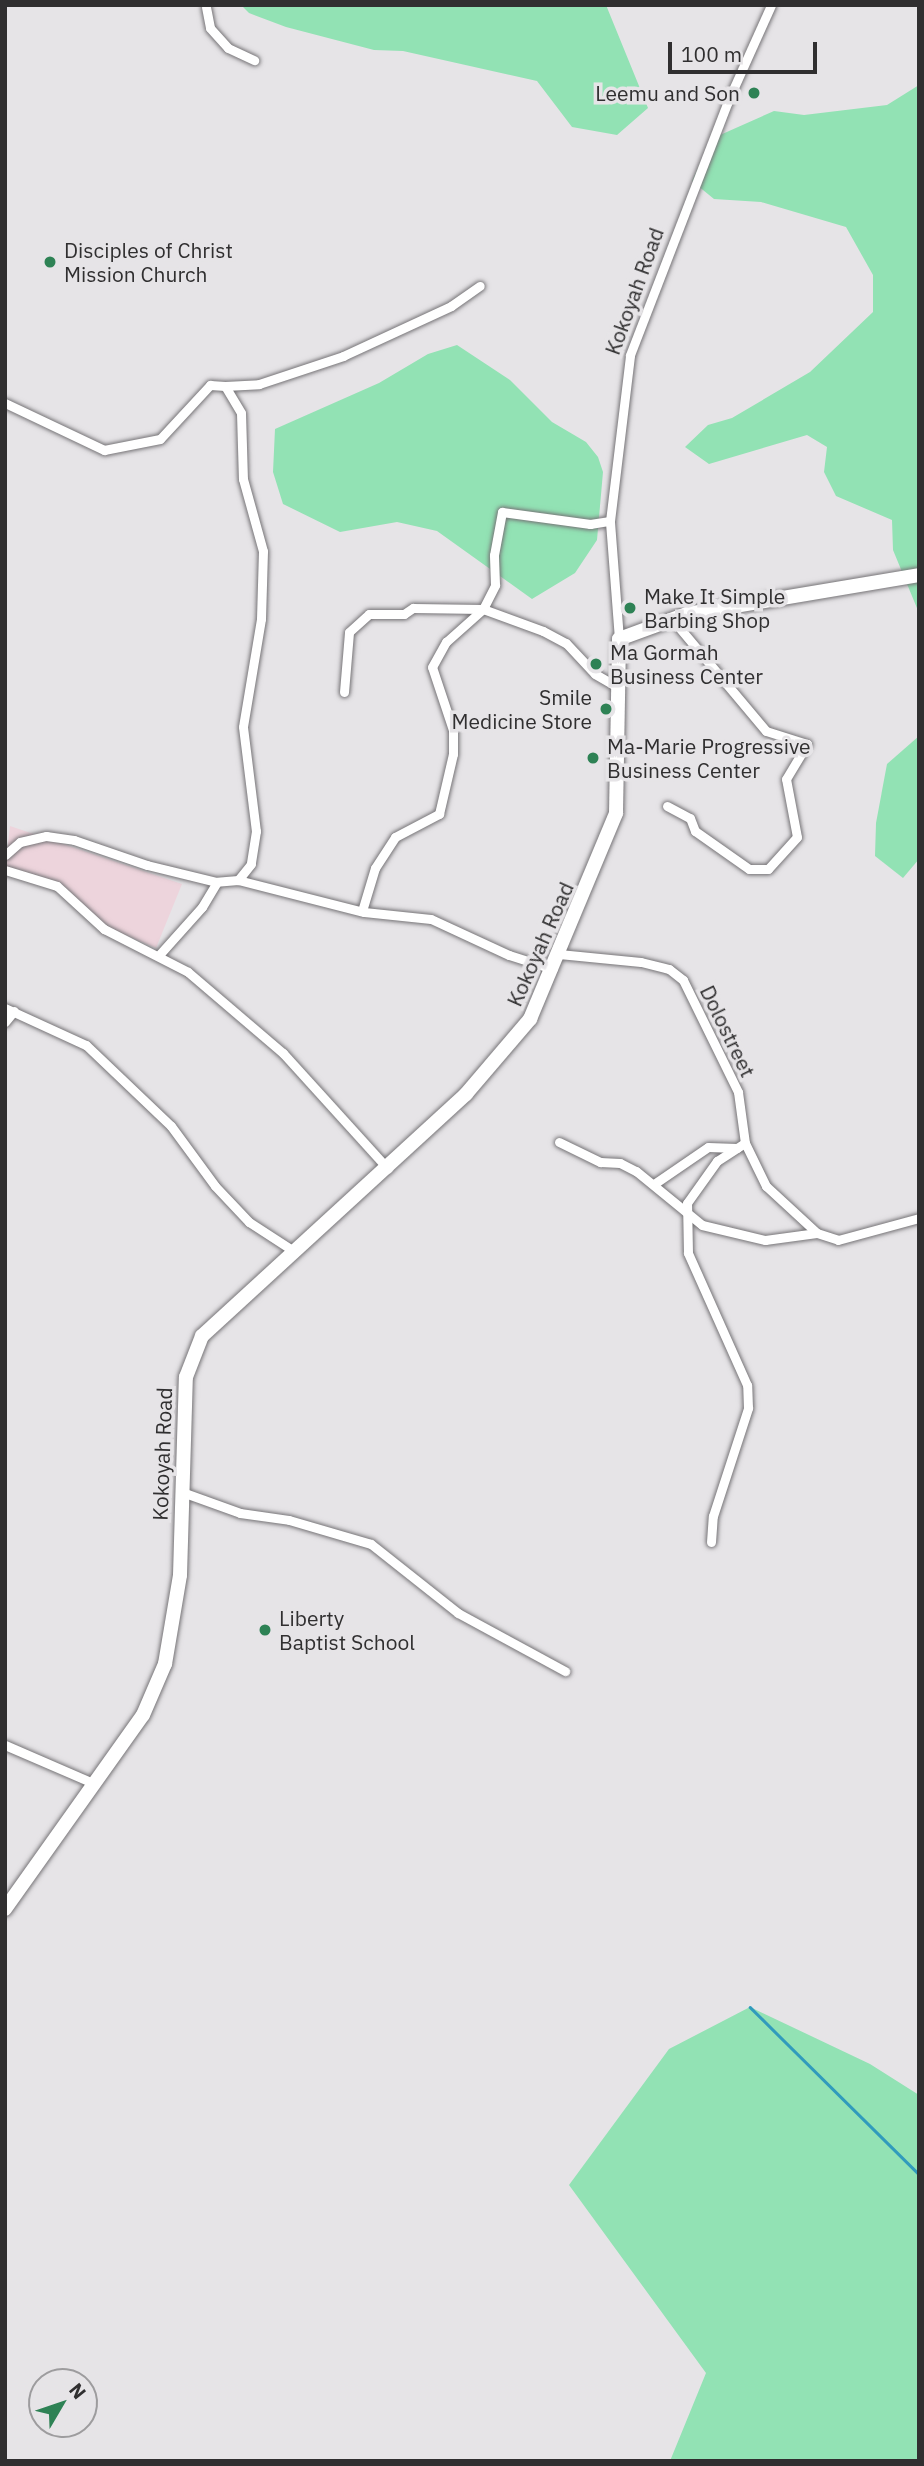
<!DOCTYPE html>
<style>
body{margin:0}
#map{position:relative;width:924px;height:2466px;overflow:hidden;background:#e6e4e7;font-family:"IBM Plex Sans",sans-serif}
div>[style]{position:absolute}
.medical>*{inset:0;background:#edd4dc}
.green>*{inset:0;background:#92e2b4}
.stream>*{height:2.5px;margin:-1.25px;padding:0 1.25px;transform-origin:1.25px;border-radius:1.25px;background:#319bbc}
.roads{filter:drop-shadow(0 0 2px #767477) drop-shadow(0 0 2px #767477)}
.street>*{height:9px;margin:-4.5px;padding:0 4.5px;transform-origin:4.5px;border-radius:4.5px;background:#fff}
.primary>*{height:14px;margin:-7px;padding:0 7px;transform-origin:7px;border-radius:7px;background:#fff}
.dots>*{width:19px;height:19px;translate:-50% -50%;box-sizing:border-box;border:4px solid #e6e4e7;border-radius:50%}
span{translate:-50% -50%;white-space:nowrap;text-align:center;line-height:1.15;-webkit-text-stroke:7px #e6e4e7;paint-order:stroke}
.poi-label{font-size:21px;color:#302f30}
.right{translate:-100% -50%;text-align:right}
.left{translate:0 -50%;text-align:left}
.street-label{font-size:21px;color:#302f30}
.frame{position:absolute;inset:0;border:7px solid #302f30;pointer-events:none}
.north{position:absolute;left:28px;top:2368px;width:70px;height:70px;box-sizing:border-box;background:#e6e4e7;border:2px solid #9d9c9e;border-radius:50%;rotate:51deg;font-size:19px;font-weight:700;line-height:28px;text-align:center;color:#302f30}
.north::after{content:'';display:block;margin:auto;width:24px;height:32px;background:#2e8255;clip-path:polygon(50% 0,100% 100%,50% 72%,0 100%)}
.scale{position:absolute;left:668px;top:42px;width:149px;height:32px;box-sizing:border-box;border:4px solid #302f30;border-top:0;padding-left:9px;font-size:21px;line-height:24px;white-space:nowrap;color:#302f30;-webkit-text-stroke:5px #e6e4e7;paint-order:stroke}
</style>
<div id="map">
<div class="medical">
<div style="clip-path:polygon(10px 826px,182px 884px,156px 948px,86px 918px,54px 881px,5px 869px)"></div>
</div>
<div class="green">
<div style="clip-path:polygon(241px 5px,606px 5px,648px 108px,617px 135px,572px 127px,537px 81px,403px 51px,374px 50px,286px 27px,249px 13px)"></div>
<div style="clip-path:polygon(919px 85px,919px 613px,893px 550px,892px 520px,836px 496px,824px 472px,827px 447px,807px 435px,709px 464px,685px 447px,708px 425px,732px 418px,810px 372px,873px 312px,873px 275px,846px 227px,761px 202px,714px 199px,692px 181px,711px 139px,774px 111px,804px 115px,887px 105px)"></div>
<div style="clip-path:polygon(457px 345px,510px 380px,552px 422px,586px 442px,598px 457px,603px 472px,597px 540px,575px 573px,532px 599px,437px 531px,397px 522px,340px 532px,283px 504px,273px 472px,275px 429px,379px 383px,428px 354px)"></div>
<div style="clip-path:polygon(919px 736px,919px 859px,903px 878px,875px 856px,876px 823px,887px 764px)"></div>
<div style="clip-path:polygon(750px 2007px,870px 2064px,919px 2095px,919px 2461px,670px 2461px,706px 2373px,569px 2185px,669px 2049px)"></div>
</div>
<div class="stream">
<div style="left:750px;top:2007px;width:238px;rotate:44.7deg"></div>
</div>
<div class="roads">
<div class="street">
<div style="left:206px;top:7px;width:21px;rotate:79deg"></div>
<div style="left:210px;top:28px;width:27px;rotate:48deg"></div>
<div style="left:228px;top:48px;width:29px;rotate:25deg"></div>
<div style="left:225px;top:386px;width:34px;rotate:-3deg"></div>
<div style="left:259px;top:384px;width:89px;rotate:-18.4deg"></div>
<div style="left:343px;top:356px;width:119px;rotate:-24.8deg"></div>
<div style="left:451px;top:306px;width:35px;rotate:-35deg"></div>
<div style="left:5px;top:403px;width:110px;rotate:25.4deg"></div>
<div style="left:104px;top:450px;width:57px;rotate:-11.1deg"></div>
<div style="left:160px;top:439px;width:74px;rotate:-47.2deg"></div>
<div style="left:210px;top:385px;width:15px;rotate:4deg"></div>
<div style="left:225px;top:386px;width:31px;rotate:59deg"></div>
<div style="left:241px;top:413px;width:66px;rotate:88.3deg"></div>
<div style="left:243px;top:479px;width:75px;rotate:74.5deg"></div>
<div style="left:263px;top:551px;width:68px;rotate:91.7deg"></div>
<div style="left:261px;top:619px;width:109px;rotate:99.5deg"></div>
<div style="left:243px;top:727px;width:105px;rotate:82.9deg"></div>
<div style="left:256px;top:831px;width:33px;rotate:99deg"></div>
<div style="left:251px;top:864px;width:21px;rotate:129deg"></div>
<div style="left:238px;top:880px;width:21px;rotate:175deg"></div>
<div style="left:217px;top:882px;width:29px;rotate:121deg"></div>
<div style="left:202px;top:907px;width:64px;rotate:131.9deg"></div>
<div style="left:619px;top:639px;width:118px;rotate:-94.4deg"></div>
<div style="left:610px;top:521px;width:167px;rotate:-83.1deg"></div>
<div style="left:630px;top:355px;width:270px;rotate:-68.9deg"></div>
<div style="left:727px;top:103px;width:107px;rotate:-65.8deg"></div>
<div style="left:344px;top:692px;width:60px;rotate:-85.2deg"></div>
<div style="left:349px;top:632px;width:27px;rotate:-42deg"></div>
<div style="left:369px;top:614px;width:35px"></div>
<div style="left:404px;top:614px;width:11px;rotate:-34deg"></div>
<div style="left:413px;top:608px;width:70px;rotate:0.8deg"></div>
<div style="left:483px;top:609px;width:64px;rotate:20.1deg"></div>
<div style="left:543px;top:631px;width:26px;rotate:28deg"></div>
<div style="left:566px;top:643px;width:42px;rotate:46.9deg"></div>
<div style="left:595px;top:674px;width:28px;rotate:30deg"></div>
<div style="left:667px;top:806px;width:26px;rotate:28deg"></div>
<div style="left:690px;top:818px;width:14px;rotate:69deg"></div>
<div style="left:695px;top:831px;width:66px;rotate:35.1deg"></div>
<div style="left:749px;top:869px;width:19px"></div>
<div style="left:768px;top:869px;width:43px;rotate:-47.8deg"></div>
<div style="left:797px;top:837px;width:59px;rotate:-100.7deg"></div>
<div style="left:786px;top:779px;width:41px;rotate:-59deg"></div>
<div style="left:807px;top:744px;width:43px;rotate:-162.4deg"></div>
<div style="left:766px;top:731px;width:146px;rotate:-130deg"></div>
<div style="left:5px;top:855px;width:20px;rotate:-41deg"></div>
<div style="left:20px;top:842px;width:27px;rotate:-13deg"></div>
<div style="left:46px;top:836px;width:28px;rotate:8deg"></div>
<div style="left:74px;top:840px;width:77px;rotate:18.9deg"></div>
<div style="left:147px;top:865px;width:72px;rotate:13.7deg"></div>
<div style="left:5px;top:870px;width:54px;rotate:17.1deg"></div>
<div style="left:57px;top:886px;width:64px;rotate:42.5deg"></div>
<div style="left:104px;top:929px;width:94px;rotate:27.1deg"></div>
<div style="left:188px;top:972px;width:125px;rotate:40.5deg"></div>
<div style="left:283px;top:1053px;width:156px;rotate:47.8deg"></div>
<div style="left:238px;top:880px;width:130px;rotate:14.3deg"></div>
<div style="left:364px;top:912px;width:67px;rotate:6deg"></div>
<div style="left:431px;top:919px;width:86px;rotate:24.8deg"></div>
<div style="left:509px;top:955px;width:46px;rotate:17.7deg"></div>
<div style="left:362px;top:911px;width:45px;rotate:-73.2deg"></div>
<div style="left:375px;top:868px;width:37px;rotate:-57deg"></div>
<div style="left:395px;top:837px;width:50px;rotate:-27.6deg"></div>
<div style="left:439px;top:814px;width:62px;rotate:-76.9deg"></div>
<div style="left:453px;top:754px;width:24px;rotate:-90deg"></div>
<div style="left:453px;top:730px;width:66px;rotate:-108.4deg"></div>
<div style="left:432px;top:667px;width:29px;rotate:-61deg"></div>
<div style="left:446px;top:642px;width:50px;rotate:-41.7deg"></div>
<div style="left:483px;top:609px;width:27px;rotate:-63deg"></div>
<div style="left:495px;top:585px;width:30px;rotate:-92deg"></div>
<div style="left:494px;top:555px;width:44px;rotate:-79.5deg"></div>
<div style="left:502px;top:512px;width:89px;rotate:7.8deg"></div>
<div style="left:590px;top:524px;width:20px;rotate:-9deg"></div>
<div style="left:559px;top:954px;width:82px;rotate:5.6deg"></div>
<div style="left:641px;top:962px;width:29px;rotate:14deg"></div>
<div style="left:669px;top:969px;width:18px;rotate:38deg"></div>
<div style="left:683px;top:980px;width:125px;rotate:63.8deg"></div>
<div style="left:738px;top:1092px;width:51px;rotate:82.2deg"></div>
<div style="left:745px;top:1143px;width:48px;rotate:64deg"></div>
<div style="left:766px;top:1186px;width:69px;rotate:42.7deg"></div>
<div style="left:817px;top:1233px;width:22px;rotate:18deg"></div>
<div style="left:838px;top:1240px;width:84px;rotate:-15.2deg"></div>
<div style="left:5px;top:1008px;width:89px;rotate:24.6deg"></div>
<div style="left:86px;top:1045px;width:117px;rotate:43.6deg"></div>
<div style="left:171px;top:1126px;width:74px;rotate:53.7deg"></div>
<div style="left:215px;top:1186px;width:50px;rotate:46.6deg"></div>
<div style="left:249px;top:1222px;width:51px;rotate:33.1deg"></div>
<div style="left:5px;top:1022px;width:14px;rotate:-51deg"></div>
<div style="left:559px;top:1142px;width:46px;rotate:26deg"></div>
<div style="left:600px;top:1162px;width:20px;rotate:3deg"></div>
<div style="left:620px;top:1163px;width:18px;rotate:27deg"></div>
<div style="left:636px;top:1171px;width:85px;rotate:39.3deg"></div>
<div style="left:702px;top:1225px;width:65px;rotate:13.4deg"></div>
<div style="left:765px;top:1240px;width:52px;rotate:-7.7deg"></div>
<div style="left:654px;top:1184px;width:65px;rotate:-34.4deg"></div>
<div style="left:708px;top:1147px;width:29px;rotate:2deg"></div>
<div style="left:182px;top:1492px;width:62px;rotate:19.9deg"></div>
<div style="left:240px;top:1513px;width:49px;rotate:8.1deg"></div>
<div style="left:289px;top:1520px;width:85px;rotate:16.3deg"></div>
<div style="left:371px;top:1544px;width:111px;rotate:38.4deg"></div>
<div style="left:458px;top:1613px;width:122px;rotate:28.5deg"></div>
<div style="left:711px;top:1542px;width:26px;rotate:-86deg"></div>
<div style="left:713px;top:1516px;width:114px;rotate:-72deg"></div>
<div style="left:748px;top:1408px;width:23px;rotate:-92deg"></div>
<div style="left:747px;top:1385px;width:145px;rotate:-114.1deg"></div>
<div style="left:688px;top:1253px;width:50px;rotate:-91.1deg"></div>
<div style="left:687px;top:1203px;width:52px;rotate:-54.5deg"></div>
<div style="left:717px;top:1161px;width:33px;rotate:-33deg"></div>
<div style="left:5px;top:1745px;width:98px;rotate:23.4deg"></div>
</div>
<div class="primary">
<div style="left:5px;top:1909px;width:238px;rotate:-54.6deg"></div>
<div style="left:143px;top:1715px;width:56px;rotate:-66.7deg"></div>
<div style="left:165px;top:1664px;width:90px;rotate:-80.4deg"></div>
<div style="left:180px;top:1575px;width:198px;rotate:-88.3deg"></div>
<div style="left:186px;top:1377px;width:44px;rotate:-68.7deg"></div>
<div style="left:202px;top:1336px;width:358px;rotate:-42.5deg"></div>
<div style="left:466px;top:1094px;width:99px;rotate:-49.5deg"></div>
<div style="left:530px;top:1019px;width:223px;rotate:-67.3deg"></div>
<div style="left:616px;top:813px;width:174px;rotate:-89deg"></div>
<div style="left:619px;top:639px;width:72px;rotate:-20.2deg"></div>
<div style="left:687px;top:614px;width:235px;rotate:-9.5deg"></div>
</div>
</div>
<div class="dots">
<div style="left:754px;top:93px;background:#2e8255"></div>
<div style="left:50px;top:262px;background:#2e8255"></div>
<div style="left:630px;top:608px;background:#2e8255"></div>
<div style="left:596px;top:664px;background:#2e8255"></div>
<div style="left:606px;top:709px;background:#2e8255"></div>
<div style="left:593px;top:758px;background:#2e8255"></div>
<div style="left:265px;top:1630px;background:#2e8255"></div>
</div>
<div class="poi-label">
<span class="right" style="left:740px;top:93px">Leemu and Son</span>
<span class="left" style="left:64px;top:262px">Disciples of Christ<br>Mission Church</span>
<span class="left" style="left:644px;top:608px">Make It Simple<br>Barbing Shop</span>
<span class="left" style="left:610px;top:664px">Ma Gormah<br>Business Center</span>
<span class="right" style="left:592px;top:709px">Smile<br>Medicine Store</span>
<span class="left" style="left:607px;top:758px">Ma-Marie Progressive<br>Business Center</span>
<span class="left" style="left:279px;top:1630px">Liberty<br>Baptist School</span>
</div>
<div class="street-label">
<span style="left:634px;top:291px;rotate:-70deg">Kokoyah Road</span>
<span style="left:540px;top:944px;rotate:-66deg">Kokoyah Road</span>
<span style="left:728px;top:1031px;rotate:64deg">Dolostreet</span>
<span style="left:162px;top:1454px;rotate:-88deg">Kokoyah Road</span>
</div>
<div class="frame"></div>
<div class="north">N</div>
<div class="scale">100 m</div>
</div>
